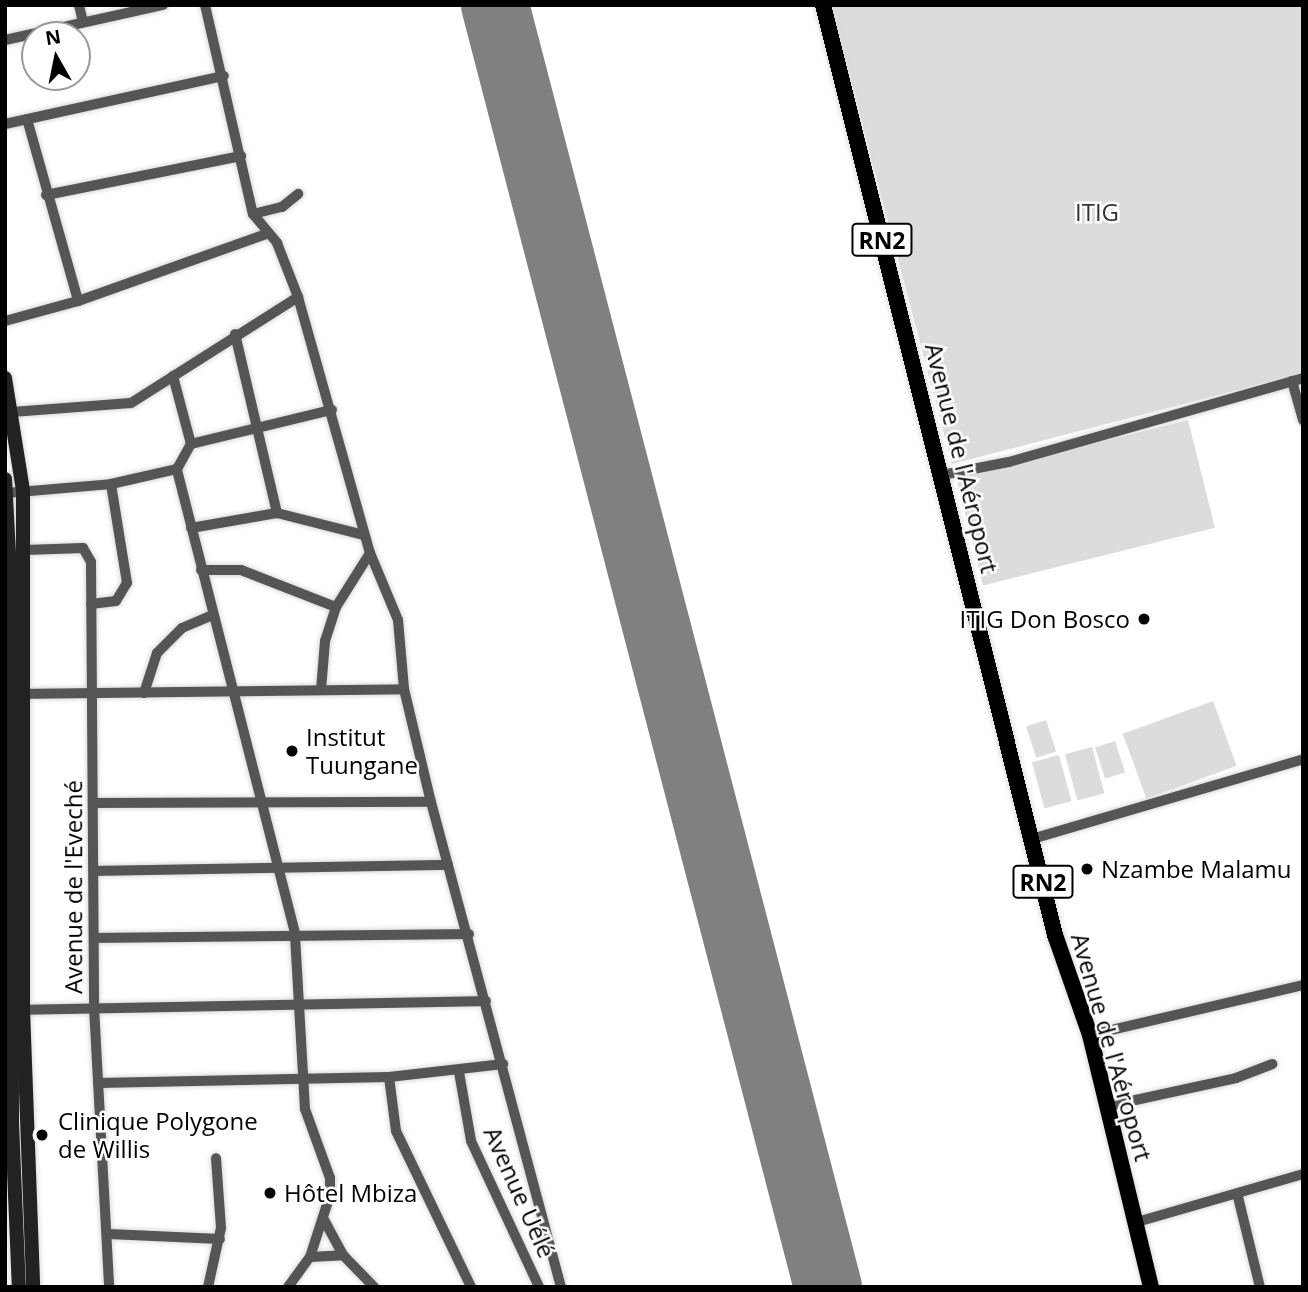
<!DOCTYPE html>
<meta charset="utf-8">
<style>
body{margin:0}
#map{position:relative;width:1308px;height:1292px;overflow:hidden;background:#fff;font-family:"Open Sans",sans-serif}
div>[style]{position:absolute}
.green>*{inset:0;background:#dcdcdc;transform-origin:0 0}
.runway>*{height:68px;margin:-34px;padding:0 34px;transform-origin:34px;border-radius:34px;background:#808080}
.roads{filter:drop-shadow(0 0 2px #dbdbdb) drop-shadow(0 0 2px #dbdbdb)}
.minor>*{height:10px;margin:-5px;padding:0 5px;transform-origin:5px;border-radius:5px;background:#555}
.secondary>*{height:14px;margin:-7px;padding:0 7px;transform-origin:7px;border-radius:7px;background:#222}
.trunk>*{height:16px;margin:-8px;padding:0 8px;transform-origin:8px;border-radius:8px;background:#000}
.dots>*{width:19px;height:19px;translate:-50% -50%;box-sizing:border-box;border:4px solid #fff;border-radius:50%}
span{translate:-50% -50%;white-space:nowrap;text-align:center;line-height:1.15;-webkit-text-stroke:5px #fff;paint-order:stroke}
.shield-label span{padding:2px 5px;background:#fff;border:2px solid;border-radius:5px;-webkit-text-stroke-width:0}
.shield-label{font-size:23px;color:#000;font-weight:700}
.park-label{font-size:24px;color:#333}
.street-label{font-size:24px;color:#000}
.poi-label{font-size:24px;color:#000}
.right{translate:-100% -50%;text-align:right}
.left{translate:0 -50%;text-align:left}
.frame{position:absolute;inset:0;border:7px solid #000;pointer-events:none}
.north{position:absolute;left:21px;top:21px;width:70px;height:70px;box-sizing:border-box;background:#fff;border:2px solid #999;border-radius:50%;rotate:351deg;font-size:19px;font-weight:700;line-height:28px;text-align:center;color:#000}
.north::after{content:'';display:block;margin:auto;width:24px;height:32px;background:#000;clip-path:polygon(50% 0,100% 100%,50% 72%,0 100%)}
</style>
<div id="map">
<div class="green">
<div style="clip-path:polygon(831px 5px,1303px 5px,1303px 373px,952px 464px)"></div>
<div style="left:1188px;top:420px;width:111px;height:239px;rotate:76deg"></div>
<div style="left:1213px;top:701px;width:69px;height:96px;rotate:70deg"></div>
<div style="left:1046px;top:720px;width:33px;height:21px;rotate:72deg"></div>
<div style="left:1115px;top:741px;width:33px;height:21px;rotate:72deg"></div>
<div style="left:1092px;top:747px;width:48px;height:28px;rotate:75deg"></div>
<div style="left:1059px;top:755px;width:48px;height:28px;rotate:75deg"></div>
</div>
<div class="runway">
<div style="left:495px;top:5px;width:1325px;rotate:75.44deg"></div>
</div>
<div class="roads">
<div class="minor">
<div style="left:79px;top:5px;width:17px;rotate:77deg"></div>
<div style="left:205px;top:5px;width:214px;rotate:77.1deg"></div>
<div style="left:253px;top:214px;width:38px;rotate:50deg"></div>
<div style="left:277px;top:243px;width:58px;rotate:68.7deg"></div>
<div style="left:298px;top:297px;width:266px;rotate:74.3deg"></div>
<div style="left:370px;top:553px;width:73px;rotate:67.3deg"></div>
<div style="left:398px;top:620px;width:69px;rotate:85deg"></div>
<div style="left:404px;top:689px;width:116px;rotate:76.6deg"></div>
<div style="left:431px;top:802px;width:502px;rotate:75deg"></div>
<div style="left:5px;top:40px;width:162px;rotate:-12.5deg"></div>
<div style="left:27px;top:119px;width:189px;rotate:74.3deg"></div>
<div style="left:5px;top:124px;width:224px;rotate:-12.4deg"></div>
<div style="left:46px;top:195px;width:199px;rotate:-11.3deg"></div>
<div style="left:253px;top:214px;width:30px;rotate:-14deg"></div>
<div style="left:282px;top:207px;width:21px;rotate:-39deg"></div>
<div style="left:5px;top:321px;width:76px;rotate:-15.3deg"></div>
<div style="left:78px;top:301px;width:200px;rotate:-19.6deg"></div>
<div style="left:235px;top:334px;width:184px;rotate:76.8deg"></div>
<div style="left:173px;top:376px;width:70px;rotate:75.2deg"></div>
<div style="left:1292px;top:381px;width:41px;rotate:74.2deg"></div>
<div style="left:12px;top:412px;width:119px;rotate:-4.3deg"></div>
<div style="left:131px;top:403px;width:198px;rotate:-32.4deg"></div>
<div style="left:942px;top:475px;width:68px;rotate:-11deg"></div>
<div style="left:1009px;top:462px;width:306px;rotate:-15.9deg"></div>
<div style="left:7px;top:493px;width:104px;rotate:-4.9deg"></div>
<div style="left:111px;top:484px;width:68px;rotate:-12.8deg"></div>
<div style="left:191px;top:528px;width:87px;rotate:-9.9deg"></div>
<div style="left:277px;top:513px;width:90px;rotate:14.2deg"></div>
<div style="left:25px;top:550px;width:58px;rotate:-2deg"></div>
<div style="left:83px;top:548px;width:16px;rotate:60deg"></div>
<div style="left:91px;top:562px;width:445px;rotate:89.6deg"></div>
<div style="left:94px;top:1007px;width:280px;rotate:86.9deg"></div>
<div style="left:201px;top:570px;width:40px"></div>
<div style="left:241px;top:570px;width:102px;rotate:21.3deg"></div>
<div style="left:91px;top:604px;width:25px;rotate:-7deg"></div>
<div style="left:116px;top:601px;width:21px;rotate:-59deg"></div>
<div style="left:127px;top:583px;width:100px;rotate:-99.2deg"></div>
<div style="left:321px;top:690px;width:49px;rotate:-85.3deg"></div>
<div style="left:325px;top:641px;width:36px;rotate:-72deg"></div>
<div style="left:336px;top:607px;width:64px;rotate:-57.8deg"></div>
<div style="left:144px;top:693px;width:42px;rotate:-72deg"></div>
<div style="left:157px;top:653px;width:35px;rotate:-45deg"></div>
<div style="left:182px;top:628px;width:33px;rotate:-23deg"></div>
<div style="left:20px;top:694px;width:384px;rotate:-0.7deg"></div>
<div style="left:95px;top:803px;width:336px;rotate:-0.2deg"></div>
<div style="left:1032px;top:839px;width:283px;rotate:-16.4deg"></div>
<div style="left:96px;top:871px;width:352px;rotate:-1deg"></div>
<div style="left:95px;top:938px;width:374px;rotate:-0.6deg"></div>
<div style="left:18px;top:1010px;width:468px;rotate:-1.1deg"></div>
<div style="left:1090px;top:1035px;width:219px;rotate:-13.2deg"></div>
<div style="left:459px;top:1072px;width:70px;rotate:80.1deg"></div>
<div style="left:471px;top:1141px;width:161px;rotate:65deg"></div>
<div style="left:389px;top:1077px;width:54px;rotate:82.6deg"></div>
<div style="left:396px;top:1131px;width:173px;rotate:64.3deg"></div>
<div style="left:98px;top:1083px;width:291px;rotate:-1.2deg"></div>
<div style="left:389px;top:1077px;width:115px;rotate:-6.5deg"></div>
<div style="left:1108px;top:1106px;width:131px;rotate:-12.3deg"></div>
<div style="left:1236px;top:1078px;width:39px;rotate:-21deg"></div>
<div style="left:1238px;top:1197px;width:93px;rotate:76.3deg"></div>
<div style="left:323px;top:1218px;width:42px;rotate:61.6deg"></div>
<div style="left:343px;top:1255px;width:45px;rotate:45.9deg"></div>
<div style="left:1137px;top:1222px;width:173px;rotate:-16.1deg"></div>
<div style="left:109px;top:1234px;width:111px;rotate:2.6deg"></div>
<div style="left:310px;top:1257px;width:33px;rotate:-3deg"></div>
<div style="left:208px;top:1287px;width:60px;rotate:-77.6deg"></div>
<div style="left:221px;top:1228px;width:70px;rotate:-94.1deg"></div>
<div style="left:288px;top:1287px;width:37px;rotate:-54deg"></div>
<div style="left:310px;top:1257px;width:65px;rotate:-72.1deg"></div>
<div style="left:330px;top:1195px;width:17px;rotate:-90deg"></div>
<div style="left:330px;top:1178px;width:73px;rotate:-109.9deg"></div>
<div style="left:305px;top:1109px;width:176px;rotate:-93.3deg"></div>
<div style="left:295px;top:933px;width:479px;rotate:-104.3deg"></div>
<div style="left:177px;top:469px;width:29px;rotate:-61deg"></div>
<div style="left:191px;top:444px;width:145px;rotate:-13.6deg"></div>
</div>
<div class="secondary">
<div style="left:5px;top:378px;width:114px;rotate:80.9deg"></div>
<div style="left:23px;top:491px;width:518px;rotate:90deg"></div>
<div style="left:23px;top:1009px;width:278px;rotate:87.9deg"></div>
<div style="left:5px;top:479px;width:110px;rotate:86.9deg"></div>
<div style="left:11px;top:589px;width:534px;rotate:89.89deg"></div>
<div style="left:12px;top:1123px;width:164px;rotate:87.6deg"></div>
</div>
<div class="trunk">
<div style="left:823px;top:5px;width:959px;rotate:75.99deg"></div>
<div style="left:1055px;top:935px;width:106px;rotate:70.7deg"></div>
<div style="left:1090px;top:1035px;width:259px;rotate:76.4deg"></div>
</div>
</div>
<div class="dots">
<div style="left:1144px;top:619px;background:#000"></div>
<div style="left:292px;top:751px;background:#000"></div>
<div style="left:1087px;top:869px;background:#000"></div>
<div style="left:42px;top:1135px;background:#000"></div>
<div style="left:270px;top:1193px;background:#000"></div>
</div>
<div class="shield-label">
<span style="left:882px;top:240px">RN2</span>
<span style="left:1043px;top:882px">RN2</span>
</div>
<div class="park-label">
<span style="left:1097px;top:212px">ITIG</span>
</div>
<div class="street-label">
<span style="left:962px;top:458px;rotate:76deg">Avenue de l'Aéroport</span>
<span style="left:73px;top:887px;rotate:-90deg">Avenue de l'Eveché</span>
<span style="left:1112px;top:1047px;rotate:74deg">Avenue de l'Aéroport</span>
<span style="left:520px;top:1192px;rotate:66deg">Avenue Uélé</span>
</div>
<div class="poi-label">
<span class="right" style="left:1130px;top:619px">ITIG Don Bosco</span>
<span class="left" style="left:306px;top:751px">Institut<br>Tuungane</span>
<span class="left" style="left:1101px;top:869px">Nzambe Malamu</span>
<span class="left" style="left:58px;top:1135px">Clinique Polygone<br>de Willis</span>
<span class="left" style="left:284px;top:1193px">Hôtel Mbiza</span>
</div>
<div class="frame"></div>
<div class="north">N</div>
</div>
